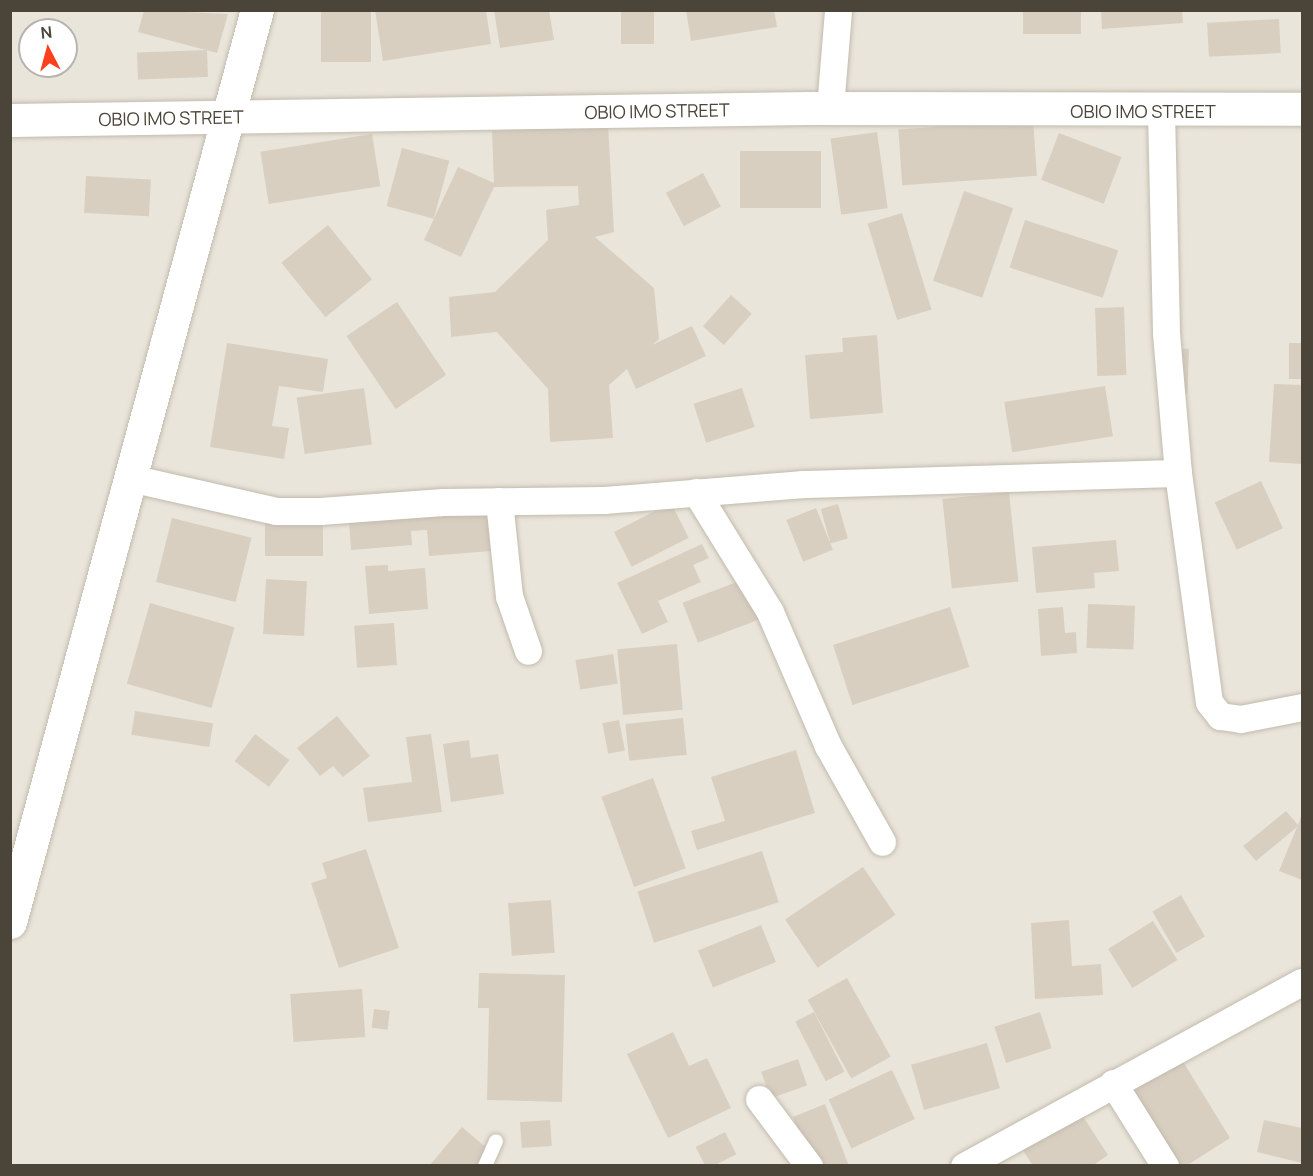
<!DOCTYPE html>
<style>
body{margin:0}
#map{position:relative;width:1313px;height:1176px;overflow:hidden;background:#f6f3ec;font-family:Manrope,sans-serif}
div>[style]{position:absolute}
.residential>*{inset:0;background:#eae5da}
.building>*{inset:0;background:#d8cfc1;transform-origin:0 0}
.roads{filter:drop-shadow(0 0 2px #c2bbae) drop-shadow(0 0 2px #c2bbae)}
.service>*{height:14px;margin:-7px;padding:0 7px;transform-origin:7px;border-radius:7px;background:#fff}
.minor>*{height:27px;margin:-13.5px;padding:0 13.5px;transform-origin:13.5px;border-radius:13.5px;background:#fff}
.tertiary>*{height:33px;margin:-16.5px;padding:0 16.5px;transform-origin:16.5px;border-radius:16.5px;background:#fff}
span{translate:-50% -50%;white-space:nowrap;text-align:center;line-height:1.15;-webkit-text-stroke:6px #fff;paint-order:stroke}
.street-label{font-size:18px;color:#4b4439}
.frame{position:absolute;inset:0;border:12px solid #4b4439;pointer-events:none}
.north{position:absolute;left:18px;top:18px;width:60px;height:60px;box-sizing:border-box;background:#fff;border:2px solid #b7b4b0;border-radius:50%;rotate:354deg;font-size:16px;font-weight:700;line-height:24px;text-align:center;color:#4b4439}
.north::after{content:'';display:block;margin:auto;width:21px;height:27px;background:#fc3f1d;clip-path:polygon(50% 0,100% 100%,50% 72%,0 100%)}
</style>
<div id="map">
<div class="residential">
<div style="clip-path:polygon(evenodd,11px 11px,1302px 11px,1302px 1165px,11px 1165px,11px 11px,30px 30px,66px 30px,66px 66px,30px 66px,30px 30px)"></div>
</div>
<div class="building">
<div style="clip-path:polygon(144px 10px,228px 14px,217px 53px,138px 32px)"></div>
<div style="left:321px;top:10px;width:50px;height:52px"></div>
<div style="clip-path:polygon(375px 10px,486px 10px,491px 44px,383px 61px)"></div>
<div style="clip-path:polygon(494px 10px,549px 10px,554px 40px,500px 48px)"></div>
<div style="left:621px;top:10px;width:33px;height:34px"></div>
<div style="clip-path:polygon(686px 10px,774px 10px,777px 27px,691px 41px)"></div>
<div style="left:1023px;top:10px;width:58px;height:24px"></div>
<div style="clip-path:polygon(1101px 10px,1182px 10px,1183px 23px,1102px 29px)"></div>
<div style="left:1279px;top:19px;width:34px;height:72px;rotate:87deg"></div>
<div style="left:207px;top:50px;width:27px;height:70px;rotate:88deg"></div>
<div style="left:1033px;top:120px;width:56px;height:135px;rotate:86deg"></div>
<div style="clip-path:polygon(608px 124px,614px 232px,595px 237px,654px 288px,659px 339px,652px 345px,692px 326px,706px 356px,636px 389px,627px 369px,609px 385px,613px 438px,550px 442px,548px 389px,497px 332px,451px 337px,449px 297px,495px 292px,548px 240px,546px 210px,579px 205px,578px 186px,494px 187px,461px 257px,424px 240px,458px 167px,494px 183px,492px 131px)"></div>
<div style="left:877px;top:132px;width:77px;height:47px;rotate:82deg"></div>
<div style="left:1059px;top:133px;width:67px;height:50px;rotate:21deg"></div>
<div style="left:372px;top:134px;width:53px;height:113px;rotate:81deg"></div>
<div style="left:402px;top:148px;width:49px;height:60px;rotate:15deg"></div>
<div style="left:740px;top:151px;width:81px;height:57px"></div>
<div style="left:703px;top:173px;width:38px;height:42px;rotate:62deg"></div>
<div style="left:86px;top:176px;width:65px;height:37px;rotate:3deg"></div>
<div style="left:964px;top:191px;width:52px;height:95px;rotate:19deg"></div>
<div style="left:902px;top:213px;width:101px;height:36px;rotate:73deg"></div>
<div style="left:1025px;top:220px;width:98px;height:50px;rotate:18deg"></div>
<div style="left:328px;top:225px;width:70px;height:60px;rotate:51deg"></div>
<div style="left:731px;top:295px;width:28px;height:42px;rotate:42deg"></div>
<div style="left:397px;top:302px;width:88px;height:61px;rotate:56deg"></div>
<div style="left:1124px;top:307px;width:68px;height:29px;rotate:88deg"></div>
<div style="clip-path:polygon(877px 335px,883px 413px,810px 419px,805px 355px,843px 352px,842px 338px)"></div>
<div style="clip-path:polygon(227px 343px,328px 359px,323px 392px,279px 386px,272px 426px,289px 428px,284px 459px,210px 447px)"></div>
<div style="left:1302px;top:343px;width:36px;height:13px;rotate:90deg"></div>
<div style="left:1163px;top:348px;width:26px;height:44px;rotate:2deg"></div>
<div style="clip-path:polygon(1274px 384px,1302px 385px,1302px 464px,1269px 462px)"></div>
<div style="left:1105px;top:386px;width:51px;height:102px;rotate:81deg"></div>
<div style="left:364px;top:388px;width:57px;height:68px;rotate:82deg"></div>
<div style="left:742px;top:388px;width:41px;height:51px;rotate:72deg"></div>
<div style="left:1261px;top:481px;width:52px;height:51px;rotate:65deg"></div>
<div style="left:1009px;top:492px;width:90px;height:67px;rotate:84deg"></div>
<div style="left:671px;top:503px;width:39px;height:64px;rotate:63deg"></div>
<div style="left:838px;top:504px;width:36px;height:18px;rotate:74deg"></div>
<div style="left:816px;top:508px;width:45px;height:32px;rotate:68deg"></div>
<div style="clip-path:polygon(487px 509px,491px 551px,429px 556px,427px 530px,411px 531px,412px 545px,351px 550px,349px 520px)"></div>
<div style="left:172px;top:518px;width:82px;height:66px;rotate:14deg"></div>
<div style="left:323px;top:521px;width:35px;height:58px;rotate:90deg"></div>
<div style="clip-path:polygon(1116px 540px,1119px 571px,1094px 573px,1095px 588px,1036px 593px,1032px 547px)"></div>
<div style="clip-path:polygon(702px 544px,709px 558px,693px 565px,701px 582px,658px 601px,668px 622px,642px 634px,617px 583px)"></div>
<div style="clip-path:polygon(388px 565px,388px 571px,425px 568px,428px 609px,369px 614px,365px 566px)"></div>
<div style="left:747px;top:578px;width:43px;height:69px;rotate:69deg"></div>
<div style="left:266px;top:579px;width:41px;height:55px;rotate:3deg"></div>
<div style="left:150px;top:603px;width:88px;height:84px;rotate:16deg"></div>
<div style="left:1088px;top:604px;width:47px;height:44px;rotate:2deg"></div>
<div style="left:950px;top:607px;width:63px;height:123px;rotate:72deg"></div>
<div style="clip-path:polygon(1063px 607px,1065px 633px,1076px 632px,1077px 653px,1041px 656px,1038px 609px)"></div>
<div style="left:394px;top:623px;width:42px;height:40px;rotate:86deg"></div>
<div style="left:677px;top:644px;width:66px;height:60px;rotate:85deg"></div>
<div style="left:613px;top:654px;width:30px;height:38px;rotate:81deg"></div>
<div style="left:135px;top:711px;width:79px;height:24px;rotate:9deg"></div>
<div style="clip-path:polygon(337px 716px,370px 756px,343px 777px,333px 766px,320px 776px,297px 748px)"></div>
<div style="left:683px;top:718px;width:37px;height:58px;rotate:84deg"></div>
<div style="left:619px;top:720px;width:31px;height:17px;rotate:79deg"></div>
<div style="left:255px;top:734px;width:43px;height:34px;rotate:37deg"></div>
<div style="clip-path:polygon(431px 734px,442px 812px,368px 822px,363px 788px,412px 782px,406px 737px)"></div>
<div style="clip-path:polygon(469px 740px,471px 758px,498px 754px,504px 794px,451px 802px,443px 744px)"></div>
<div style="clip-path:polygon(796px 750px,815px 813px,697px 850px,691px 831px,725px 821px,711px 777px)"></div>
<div style="left:653px;top:778px;width:96px;height:55px;rotate:70deg"></div>
<div style="clip-path:polygon(1286px 811px,1298px 825px,1302px 814px,1302px 880px,1279px 871px,1297px 827px,1256px 861px,1243px 846px)"></div>
<div style="clip-path:polygon(366px 849px,399px 948px,339px 968px,311px 883px,327px 878px,322px 863px)"></div>
<div style="left:762px;top:851px;width:54px;height:131px;rotate:72deg"></div>
<div style="left:863px;top:867px;width:58px;height:94px;rotate:56deg"></div>
<div style="left:1181px;top:895px;width:48px;height:33px;rotate:60deg"></div>
<div style="left:551px;top:900px;width:53px;height:43px;rotate:86deg"></div>
<div style="clip-path:polygon(1069px 920px,1072px 966px,1101px 964px,1103px 995px,1035px 999px,1031px 923px)"></div>
<div style="left:1153px;top:921px;width:46px;height:53px;rotate:58deg"></div>
<div style="left:761px;top:925px;width:40px;height:68px;rotate:68deg"></div>
<div style="clip-path:polygon(479px 973px,565px 975px,562px 1102px,487px 1100px,489px 1008px,478px 1008px)"></div>
<div style="left:847px;top:978px;width:90px;height:45px;rotate:61deg"></div>
<div style="left:362px;top:989px;width:48px;height:72px;rotate:86deg"></div>
<div style="left:374px;top:1009px;width:16px;height:19px;rotate:7deg"></div>
<div style="left:814px;top:1012px;width:67px;height:21px;rotate:63deg"></div>
<div style="left:1040px;top:1012px;width:38px;height:48px;rotate:72deg"></div>
<div style="clip-path:polygon(673px 1032px,689px 1066px,707px 1058px,731px 1108px,668px 1138px,627px 1054px)"></div>
<div style="left:987px;top:1043px;width:47px;height:79px;rotate:74deg"></div>
<div style="left:798px;top:1059px;width:28px;height:39px;rotate:71deg"></div>
<div style="clip-path:polygon(1182px 1060px,1230px 1138px,1186px 1166px,1163px 1166px,1121px 1098px)"></div>
<div style="left:892px;top:1070px;width:54px;height:70px;rotate:65deg"></div>
<div style="clip-path:polygon(825px 1104px,849px 1166px,813px 1166px,793px 1117px)"></div>
<div style="clip-path:polygon(1075px 1104px,1108px 1155px,1092px 1166px,1033px 1166px,1017px 1141px)"></div>
<div style="left:550px;top:1120px;width:26px;height:30px;rotate:86deg"></div>
<div style="clip-path:polygon(1264px 1120px,1302px 1128px,1302px 1163px,1257px 1152px)"></div>
<div style="clip-path:polygon(462px 1127px,489px 1150px,476px 1166px,429px 1166px)"></div>
<div style="left:725px;top:1132px;width:25px;height:33px;rotate:63deg"></div>
</div>
<div class="roads">
<div class="service">
<div style="left:485px;top:1166px;width:27px;rotate:-66deg"></div>
</div>
<div class="minor">
<div style="left:830px;top:108px;width:98px;rotate:-85.3deg"></div>
<div style="left:1161px;top:111px;width:222px;rotate:88.7deg"></div>
<div style="left:1166px;top:333px;width:141px;rotate:85.1deg"></div>
<div style="left:1178px;top:473px;width:231px;rotate:82.3deg"></div>
<div style="left:1209px;top:702px;width:18px;rotate:52deg"></div>
<div style="left:1220px;top:716px;width:21px;rotate:8deg"></div>
<div style="left:1241px;top:719px;width:62px;rotate:-11.1deg"></div>
<div style="left:130px;top:478px;width:150px;rotate:12.7deg"></div>
<div style="left:276px;top:511px;width:44px"></div>
<div style="left:320px;top:511px;width:123px;rotate:-4.2deg"></div>
<div style="left:443px;top:502px;width:161px;rotate:-0.7deg"></div>
<div style="left:604px;top:500px;width:200px;rotate:-4.6deg"></div>
<div style="left:803px;top:484px;width:375px;rotate:-1.7deg"></div>
<div style="left:696px;top:492px;width:141px;rotate:58.3deg"></div>
<div style="left:770px;top:612px;width:146px;rotate:66.6deg"></div>
<div style="left:828px;top:746px;width:110px;rotate:60.6deg"></div>
<div style="left:499px;top:501px;width:96px;rotate:84deg"></div>
<div style="left:509px;top:596px;width:58px;rotate:70.9deg"></div>
<div style="left:1113px;top:1083px;width:98px;rotate:57.9deg"></div>
<div style="left:759px;top:1099px;width:84px;rotate:53.3deg"></div>
<div style="left:964px;top:1166px;width:385px;rotate:-28.6deg"></div>
</div>
<div class="tertiary">
<div style="left:10px;top:120px;width:798px;rotate:-0.86deg"></div>
<div style="left:808px;top:108px;width:494px;rotate:0.1deg"></div>
<div style="left:10px;top:922px;width:945px;rotate:-74.85deg"></div>
</div>
</div>
<div class="street-label">
<span style="left:657px;top:111px;rotate:-1deg">OBIO IMO STREET</span>
<span style="left:1143px;top:111px">OBIO IMO STREET</span>
<span style="left:171px;top:118px;rotate:-1deg">OBIO IMO STREET</span>
</div>
<div class="frame"></div>
<div class="north">N</div>
</div>
